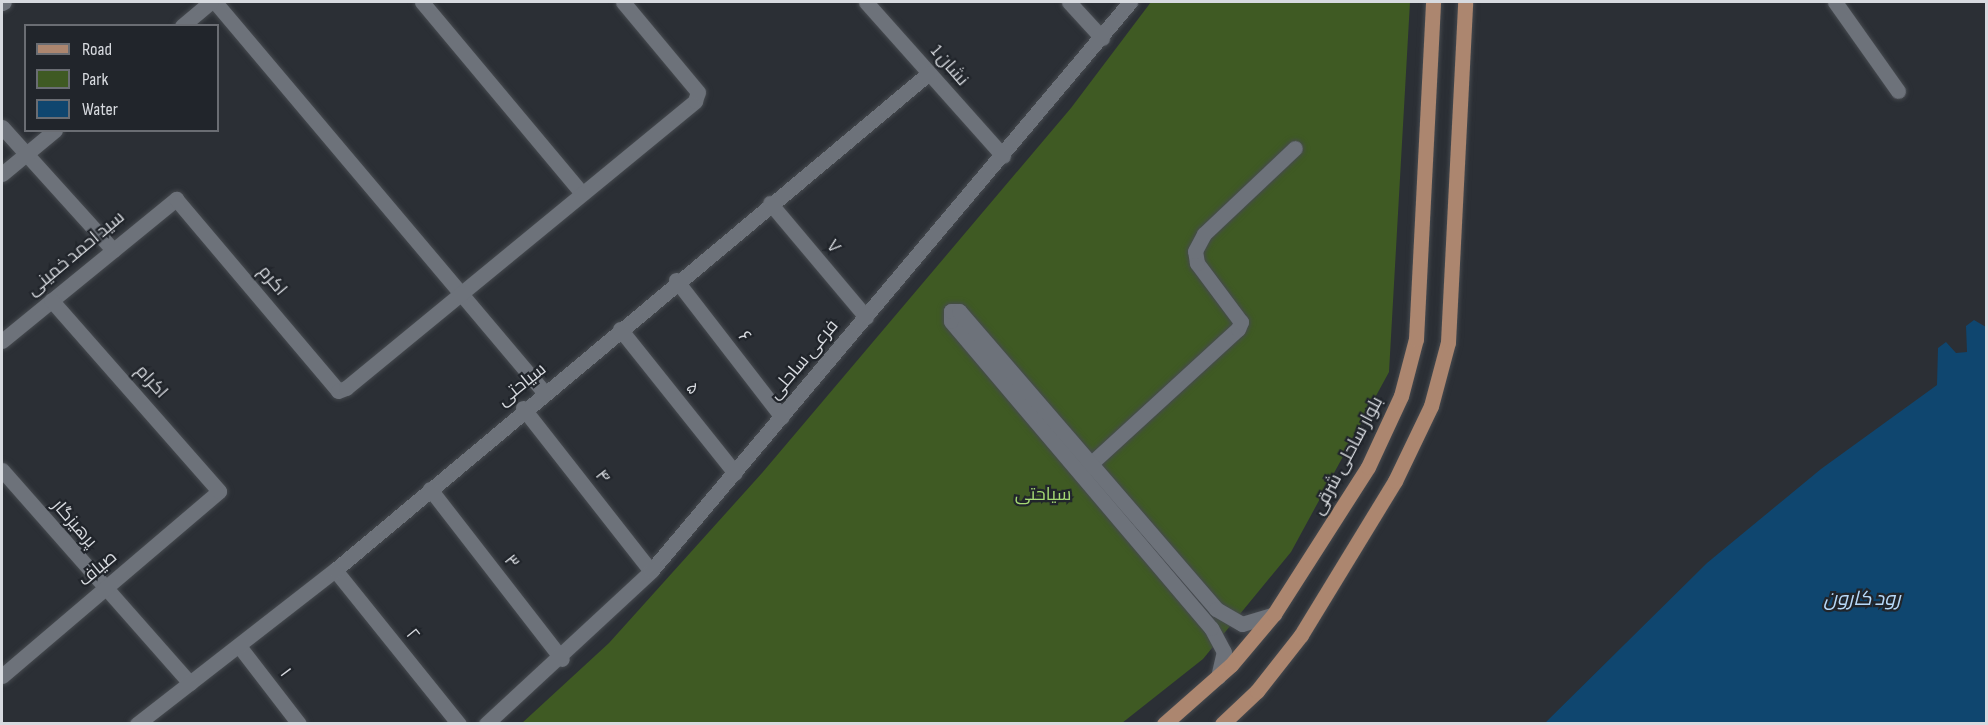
<!DOCTYPE html>
<meta charset="utf-8">
<style>
body{margin:0}
#map{position:relative;width:1988px;height:725px;overflow:hidden;background:#2b2f35;font-family:"Sofia Sans Condensed",Cairo,sans-serif}
div>[style]{position:absolute}
.green>*{inset:0;background:#3f5a23}
.water>*{inset:0;background:#0f466f}
.roads{filter:drop-shadow(0 0 2px #464a4f) drop-shadow(0 0 2px #464a4f)}
.minor>*{height:15px;margin:-7.5px;padding:0 7.5px;transform-origin:7.5px;border-radius:7.5px;background:#6d727a}
.major>*{height:15px;margin:-7.5px;padding:0 7.5px;transform-origin:7.5px;border-radius:7.5px;background:#ac866f}
span{translate:-50% -50%;white-space:nowrap;text-align:center;line-height:1.15;-webkit-text-stroke:4.5px #21252b;paint-order:stroke}
.street-label{font-size:18px;color:#d7dadf}
.park-label{font-size:18px;color:#a5d974}
.water-label{font-size:20px;color:#b7d9f9;font-style:italic}
.frame{position:absolute;inset:0;border:3px solid #d7dadf;pointer-events:none}
.legend{position:absolute;left:24px;top:24px;width:195px;height:108px;box-sizing:border-box;background:#21252b;border:2px solid #6a6d73;margin:0;padding:8px 10px;list-style:none;font-size:18px;color:#d7dadf}
.legend li{display:flex;align-items:center;gap:12px;height:30px}
.legend b{width:30px;border:2px solid #6a6d73}
</style>
<div id="map">
<div class="green">
<div style="clip-path:polygon(1151px 2px,1410px 2px,1389px 372px,1291px 552px,1203px 659px,1122px 723px,521px 724px,609px 643px,762px 473px,1071px 108px)"></div>
</div>
<div class="water">
<div style="clip-path:polygon(1974px 320px,1986px 327px,1986px 723px,1545px 723px,1707px 563px,1821px 469px,1937px 385px,1938px 348px,1946px 342px,1956px 353px,1967px 352px,1966px 326px)"></div>
</div>
<div class="roads">
<div class="minor">
<div style="left:215px;top:2px;width:510px;rotate:49.85deg"></div>
<div style="left:422px;top:2px;width:248px;rotate:50.1deg"></div>
<div style="left:866px;top:2px;width:206px;rotate:48.3deg"></div>
<div style="left:1069px;top:2px;width:49px;rotate:47.5deg"></div>
<div style="left:1835px;top:2px;width:109px;rotate:54.7deg"></div>
<div style="left:2px;top:3px;width:2px;rotate:-27deg"></div>
<div style="left:182px;top:26px;width:38px;rotate:-40deg"></div>
<div style="left:2px;top:127px;width:166px;rotate:47.9deg"></div>
<div style="left:2px;top:174px;width:69px;rotate:-39.7deg"></div>
<div style="left:770px;top:203px;width:149px;rotate:49.9deg"></div>
<div style="left:676px;top:280px;width:173px;rotate:52.3deg"></div>
<div style="left:620px;top:329px;width:184px;rotate:51.4deg"></div>
<div style="left:2px;top:341px;width:225px;rotate:-39.2deg"></div>
<div style="left:176px;top:199px;width:251px;rotate:49.8deg"></div>
<div style="left:338px;top:391px;width:9px;rotate:-21deg"></div>
<div style="left:346px;top:388px;width:452px;rotate:-39.4deg"></div>
<div style="left:695px;top:101px;width:9px;rotate:-72deg"></div>
<div style="left:698px;top:92px;width:117px;rotate:-129.8deg"></div>
<div style="left:523px;top:408px;width:207px;rotate:51.9deg"></div>
<div style="left:1085px;top:469px;width:207px;rotate:-42.5deg"></div>
<div style="left:1238px;top:329px;width:8px;rotate:-67deg"></div>
<div style="left:1241px;top:322px;width:74px;rotate:-126.7deg"></div>
<div style="left:1197px;top:263px;width:12px;rotate:-99deg"></div>
<div style="left:1195px;top:251px;width:19px;rotate:-62deg"></div>
<div style="left:1204px;top:234px;width:125px;rotate:-43.4deg"></div>
<div style="left:2px;top:470px;width:284px;rotate:48.6deg"></div>
<div style="left:430px;top:489px;width:215px;rotate:52.2deg"></div>
<div style="left:335px;top:570px;width:198px;rotate:51.2deg"></div>
<div style="left:239px;top:646px;width:98px;rotate:52.4deg"></div>
<div style="left:2px;top:676px;width:285px;rotate:-40.4deg"></div>
<div style="left:219px;top:491px;width:254px;rotate:-131.3deg"></div>
<div style="left:1218px;top:677px;width:26px;rotate:-77deg"></div>
<div style="left:1224px;top:652px;width:27px;rotate:-118deg"></div>
<div style="left:1211px;top:628px;width:402px;rotate:-130.3deg"></div>
<div style="left:951px;top:321px;width:10px;rotate:-90deg"></div>
<div style="left:951px;top:311px;width:8px"></div>
<div style="left:959px;top:311px;width:394px;rotate:49.2deg"></div>
<div style="left:1216px;top:609px;width:30px;rotate:30deg"></div>
<div style="left:1242px;top:624px;width:34px;rotate:-17deg"></div>
<div style="left:137px;top:724px;width:251px;rotate:-37.9deg"></div>
<div style="left:335px;top:570px;width:774px;rotate:-39.92deg"></div>
<div style="left:486px;top:724px;width:225px;rotate:-42.8deg"></div>
<div style="left:651px;top:571px;width:744px;rotate:-49.91deg"></div>
</div>
<div class="major">
<div style="left:1164px;top:724px;width:89px;rotate:-41.4deg"></div>
<div style="left:1231px;top:665px;width:67px;rotate:-49.9deg"></div>
<div style="left:1274px;top:614px;width:174px;rotate:-57.4deg"></div>
<div style="left:1368px;top:467px;width:78px;rotate:-65.1deg"></div>
<div style="left:1401px;top:396px;width:59px;rotate:-75.3deg"></div>
<div style="left:1416px;top:339px;width:337px;rotate:-87.1deg"></div>
<div style="left:1222px;top:724px;width:48px;rotate:-43.3deg"></div>
<div style="left:1257px;top:691px;width:71px;rotate:-51.8deg"></div>
<div style="left:1301px;top:635px;width:180px;rotate:-58.6deg"></div>
<div style="left:1395px;top:481px;width:83px;rotate:-64.4deg"></div>
<div style="left:1431px;top:406px;width:66px;rotate:-75.1deg"></div>
<div style="left:1448px;top:342px;width:340px;rotate:-87.1deg"></div>
</div>
</div>
<div class="street-label">
<span style="left:949px;top:66px;rotate:49deg">نشان 1</span>
<span style="left:833px;top:247px;rotate:50deg">۷</span>
<span style="left:76px;top:254px;rotate:-40deg">سید احمد خمینی</span>
<span style="left:272px;top:281px;rotate:50deg">اکرم</span>
<span style="left:744px;top:337px;rotate:52deg">۶</span>
<span style="left:804px;top:360px;rotate:-50deg">فرعی ساحلی</span>
<span style="left:151px;top:382px;rotate:48deg">اکرام</span>
<span style="left:522px;top:385px;rotate:-39deg">سیاحتی</span>
<span style="left:692px;top:389px;rotate:52deg">۵</span>
<span style="left:1348px;top:456px;rotate:-62deg">بلوار ساحلی شرقی</span>
<span style="left:602px;top:477px;rotate:52deg">۴</span>
<span style="left:74px;top:524px;rotate:49deg">پرهیزگار</span>
<span style="left:511px;top:562px;rotate:52deg">۳</span>
<span style="left:98px;top:569px;rotate:-40deg">صیاف</span>
<span style="left:412px;top:635px;rotate:51deg">۲</span>
<span style="left:285px;top:673px;rotate:53deg">۱</span>
</div>
<div class="park-label">
<span style="left:1043px;top:495px">سیاحتی</span>
</div>
<div class="water-label">
<span style="left:1862px;top:599px">رود کارون</span>
</div>
<div class="frame"></div>
<ul class="legend">
<li><b style="height:8px;background:#ac866f"></b>Road</li>
<li><b style="height:16px;background:#3f5a23"></b>Park</li>
<li><b style="height:16px;background:#0f466f"></b>Water</li>
</ul>
</div>
